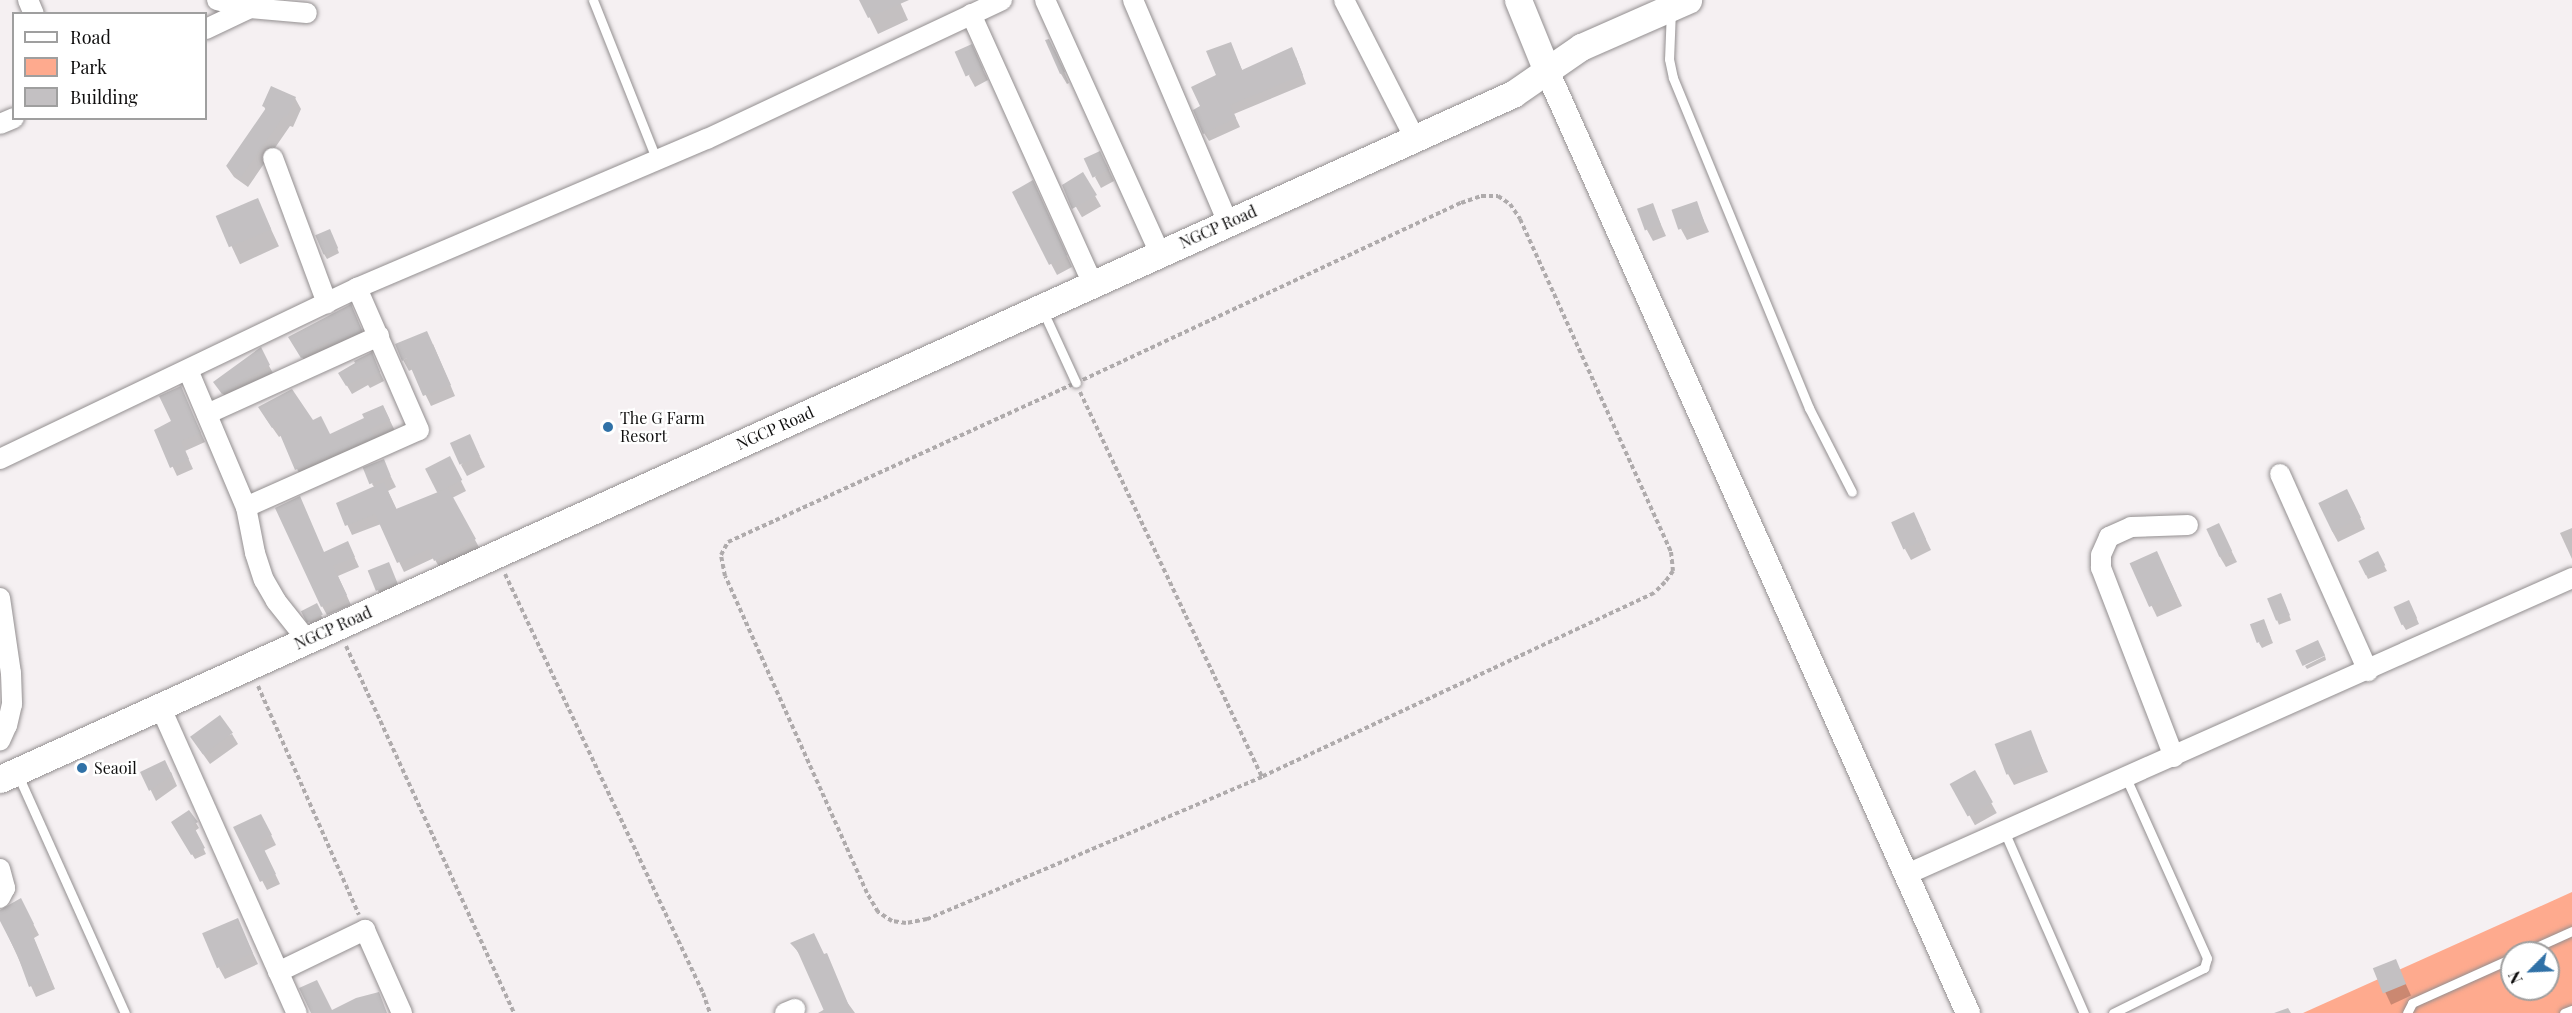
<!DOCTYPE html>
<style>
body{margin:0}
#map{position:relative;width:2572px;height:1013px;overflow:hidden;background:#f5f0f2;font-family:"Playfair Display",serif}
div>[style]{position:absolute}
.green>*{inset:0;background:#feaa8e}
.shadow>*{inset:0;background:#0003;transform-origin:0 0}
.building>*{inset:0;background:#c3c0c2;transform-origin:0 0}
.path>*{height:4px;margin-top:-2px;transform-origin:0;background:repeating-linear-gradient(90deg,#afabac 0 4.5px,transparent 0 7.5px)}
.roads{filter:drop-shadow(0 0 2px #938f90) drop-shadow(0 0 2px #938f90)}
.service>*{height:9px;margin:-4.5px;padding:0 4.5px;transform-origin:4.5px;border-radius:4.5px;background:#fff}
.minor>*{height:20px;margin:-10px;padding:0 10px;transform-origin:10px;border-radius:10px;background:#fff}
.tertiary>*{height:24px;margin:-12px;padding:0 12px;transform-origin:12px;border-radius:12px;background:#fff}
.secondary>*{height:27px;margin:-13.5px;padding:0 13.5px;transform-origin:13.5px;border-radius:13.5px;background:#fff}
.dots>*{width:16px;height:16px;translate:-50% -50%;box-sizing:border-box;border:3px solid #fff;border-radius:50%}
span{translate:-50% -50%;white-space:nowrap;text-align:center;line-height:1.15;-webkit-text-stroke:4.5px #fff;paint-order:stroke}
.street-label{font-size:16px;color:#0f0e0e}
.poi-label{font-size:16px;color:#0f0e0e}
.left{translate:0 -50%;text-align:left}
.legend{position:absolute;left:12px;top:12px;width:195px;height:108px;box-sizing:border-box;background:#fff;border:2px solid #9f9f9f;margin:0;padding:8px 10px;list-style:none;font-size:18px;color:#0f0e0e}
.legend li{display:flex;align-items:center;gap:12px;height:30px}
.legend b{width:30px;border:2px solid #9f9f9f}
.north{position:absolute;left:2500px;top:941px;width:60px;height:60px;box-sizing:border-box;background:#fff;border:2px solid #9f9f9f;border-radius:50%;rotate:246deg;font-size:16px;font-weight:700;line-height:24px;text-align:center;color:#0f0e0e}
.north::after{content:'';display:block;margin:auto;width:21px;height:27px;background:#3071a7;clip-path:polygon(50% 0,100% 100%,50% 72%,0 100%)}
</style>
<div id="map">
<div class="green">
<div style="clip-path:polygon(evenodd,2572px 892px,2572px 1013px,2303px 1013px,2572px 892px,2512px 953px,2548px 953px,2548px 989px,2512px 989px,2512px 953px)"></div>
</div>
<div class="shadow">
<div style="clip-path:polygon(861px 0,899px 0,908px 20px,878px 34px)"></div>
<div style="clip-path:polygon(1047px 41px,1055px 51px,1069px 83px,1067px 84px,1061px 74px)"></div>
<div style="clip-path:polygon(1230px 43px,1243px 72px,1296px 57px,1306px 84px,1234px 114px,1240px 127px,1209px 141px,1204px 133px,1202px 107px)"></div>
<div style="clip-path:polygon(977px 57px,988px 80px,975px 87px,969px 76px)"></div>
<div style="clip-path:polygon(295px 98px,301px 109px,293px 127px,290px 126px,248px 187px,234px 177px,227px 167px,266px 111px,264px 106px)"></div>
<div style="clip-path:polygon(1106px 164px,1114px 181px,1101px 188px,1095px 177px)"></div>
<div style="left:1083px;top:175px;width:36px;height:22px;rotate:60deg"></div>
<div style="clip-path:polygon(1014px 193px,1038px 193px,1072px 267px,1057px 275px)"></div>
<div style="left:257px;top:199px;width:52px;height:43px;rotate:65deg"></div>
<div style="clip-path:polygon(1696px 203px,1709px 232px,1687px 240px,1681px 229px)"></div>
<div style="clip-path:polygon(1652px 204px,1666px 236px,1653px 241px,1647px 230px)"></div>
<div style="clip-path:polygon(332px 235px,339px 253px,327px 259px,324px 254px)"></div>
<div style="clip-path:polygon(350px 306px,367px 341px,309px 368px,296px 348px)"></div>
<div style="clip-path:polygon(433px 344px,455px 396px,431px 406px,413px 369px,409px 371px,403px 360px)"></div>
<div style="clip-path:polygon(260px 350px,273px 373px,228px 400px,219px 389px)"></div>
<div style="clip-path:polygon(371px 354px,384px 381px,370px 388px,368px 385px,352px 394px,340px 374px)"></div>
<div style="clip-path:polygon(180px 388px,205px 442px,185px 451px,193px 469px,177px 476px,156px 431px,173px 422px)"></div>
<div style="clip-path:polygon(383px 406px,395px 431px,302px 480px,282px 435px,279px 437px,265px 417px,313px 421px,330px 435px,366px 419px)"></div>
<div style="clip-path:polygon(475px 447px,485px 467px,467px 476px,461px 465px)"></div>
<div style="clip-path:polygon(383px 461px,396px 487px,388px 491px,397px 510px,440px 493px,427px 469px,455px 469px,466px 491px,452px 498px,480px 549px,441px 570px,434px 558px,404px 572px,381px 524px,352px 535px,338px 504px,375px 488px,372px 484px)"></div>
<div style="clip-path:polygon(2353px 502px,2365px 529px,2338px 542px,2332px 531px)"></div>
<div style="clip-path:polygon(1919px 525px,1931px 550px,1911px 560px,1905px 549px)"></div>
<div style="clip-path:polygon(2572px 528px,2572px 559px,2560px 533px)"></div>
<div style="clip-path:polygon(2224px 536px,2237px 562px,2226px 567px,2220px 557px)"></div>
<div style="clip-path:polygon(348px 543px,359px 567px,338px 576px,351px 605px,327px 615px,322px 606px,324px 554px)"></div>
<div style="clip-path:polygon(2380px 558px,2387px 571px,2368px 579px,2360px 562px)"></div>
<div style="clip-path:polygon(388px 564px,402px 593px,384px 601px,378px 591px)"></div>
<div style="clip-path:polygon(2162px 564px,2182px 606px,2157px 617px,2132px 565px)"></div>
<div style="left:2281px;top:594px;width:28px;height:13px;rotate:69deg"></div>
<div style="clip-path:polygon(316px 605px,324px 621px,312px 626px,303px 612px)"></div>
<div style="clip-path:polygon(2411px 606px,2419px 624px,2406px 630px,2403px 625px)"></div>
<div style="clip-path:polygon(2266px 626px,2273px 643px,2262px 648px,2259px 643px)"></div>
<div style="clip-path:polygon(2325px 656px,2326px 660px,2307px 669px,2305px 666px)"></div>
<div style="clip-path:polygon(2030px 732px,2048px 772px,2014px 785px,2008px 774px)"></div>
<div style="clip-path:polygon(232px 734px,238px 744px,210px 764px,198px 747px)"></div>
<div style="clip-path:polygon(142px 772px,171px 772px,177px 786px,156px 801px)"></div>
<div style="left:1974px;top:772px;width:47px;height:25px;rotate:61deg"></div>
<div style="clip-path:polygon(173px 823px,196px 823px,199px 828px,195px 831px,206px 854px,195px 859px)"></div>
<div style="clip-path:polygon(266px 825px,276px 845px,264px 851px,280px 884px,267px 890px,235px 828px)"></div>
<div style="clip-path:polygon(26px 910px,39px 935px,34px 938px,55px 989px,36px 997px,0 918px,0 911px)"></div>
<div style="clip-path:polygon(237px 920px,258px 964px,225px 979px,219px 968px)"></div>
<div style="clip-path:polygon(814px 935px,847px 1002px,855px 1013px,818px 1013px,825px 1009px,803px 959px,792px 944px)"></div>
<div style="left:2395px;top:961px;width:38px;height:22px;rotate:65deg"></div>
<div style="clip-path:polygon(2288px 1008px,2291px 1013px,2274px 1013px)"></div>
</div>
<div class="building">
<div style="clip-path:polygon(859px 0,909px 0,868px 18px)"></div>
<div style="clip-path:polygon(1049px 39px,1065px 72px,1060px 74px,1045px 40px)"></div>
<div style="clip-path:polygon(1231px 42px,1242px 70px,1292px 47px,1303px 75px,1230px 105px,1236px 118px,1203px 134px,1193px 110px,1200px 106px,1191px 87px,1216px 75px,1206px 51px)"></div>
<div style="left:972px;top:44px;width:27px;height:19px;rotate:66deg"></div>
<div style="clip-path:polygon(271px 86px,296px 97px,287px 117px,284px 116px,241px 177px,226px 166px,266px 108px,262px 106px)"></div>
<div style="left:1100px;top:151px;width:21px;height:18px;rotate:65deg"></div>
<div style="clip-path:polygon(1083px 172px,1097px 195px,1072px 209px,1062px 185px)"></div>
<div style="clip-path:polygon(1033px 180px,1067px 255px,1049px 265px,1012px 192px)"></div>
<div style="left:258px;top:198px;width:34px;height:46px;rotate:67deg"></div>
<div style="left:1697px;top:201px;width:21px;height:27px;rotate:71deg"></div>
<div style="left:1653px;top:203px;width:23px;height:17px;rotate:70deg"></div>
<div style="left:330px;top:229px;width:21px;height:16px;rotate:67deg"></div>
<div style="clip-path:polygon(351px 304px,362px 330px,343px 339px,329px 344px,328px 341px,301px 358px,288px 337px)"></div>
<div style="clip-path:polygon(427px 331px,451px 385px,423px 396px,408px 361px,407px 358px,402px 361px,395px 344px)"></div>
<div style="clip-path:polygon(261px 347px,270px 365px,222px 394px,213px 382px)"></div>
<div style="clip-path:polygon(372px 352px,380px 372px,364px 380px,362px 377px,346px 386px,338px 373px,355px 363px,354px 361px)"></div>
<div style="clip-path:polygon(181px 386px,201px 433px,181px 441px,189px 459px,170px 468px,154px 430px,171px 421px,159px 396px)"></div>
<div style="clip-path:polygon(292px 389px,313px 420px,321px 416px,330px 434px,364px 418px,362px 414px,383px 405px,390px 420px,370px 429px,374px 437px,295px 470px,276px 425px,272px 428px,258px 407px)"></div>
<div style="left:470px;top:434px;width:24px;height:22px;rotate:66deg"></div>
<div style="left:450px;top:456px;width:27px;height:28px;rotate:63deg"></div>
<div style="left:384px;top:459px;width:18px;height:23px;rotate:68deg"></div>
<div style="clip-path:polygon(384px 482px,396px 509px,448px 488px,476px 539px,434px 561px,429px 549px,397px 563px,375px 514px,345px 526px,336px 503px)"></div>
<div style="left:2347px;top:489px;width:32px;height:32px;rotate:64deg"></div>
<div style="clip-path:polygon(300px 496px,324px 552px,348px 541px,355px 557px,333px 566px,347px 595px,321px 607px,275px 508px)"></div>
<div style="left:1914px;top:512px;width:30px;height:25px;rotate:66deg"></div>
<div style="left:2219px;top:523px;width:31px;height:14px;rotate:65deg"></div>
<div style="left:2157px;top:551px;width:48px;height:30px;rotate:66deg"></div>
<div style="left:2378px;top:551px;width:16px;height:22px;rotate:63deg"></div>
<div style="left:389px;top:562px;width:22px;height:23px;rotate:68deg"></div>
<div style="left:2281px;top:593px;width:24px;height:15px;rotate:68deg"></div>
<div style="left:2409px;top:600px;width:20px;height:17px;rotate:66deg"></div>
<div style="left:317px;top:603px;width:13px;height:18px;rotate:63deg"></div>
<div style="left:2264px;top:619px;width:20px;height:15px;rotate:70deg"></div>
<div style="left:2318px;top:640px;width:17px;height:25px;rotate:65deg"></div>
<div style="left:220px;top:715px;width:22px;height:37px;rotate:54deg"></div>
<div style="left:2031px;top:730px;width:33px;height:39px;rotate:69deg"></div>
<div style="clip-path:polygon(165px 760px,172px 775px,149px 791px,140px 772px)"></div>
<div style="left:1975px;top:770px;width:37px;height:29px;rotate:61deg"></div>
<div style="clip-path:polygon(189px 810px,198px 822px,193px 825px,205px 848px,191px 855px,171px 822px)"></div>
<div style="clip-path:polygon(261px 814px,272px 835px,260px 841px,276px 874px,260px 882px,233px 827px)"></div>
<div style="clip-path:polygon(21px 898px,34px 924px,29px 927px,50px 978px,29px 987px,17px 954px,0 921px,0 910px)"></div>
<div style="left:238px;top:918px;width:38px;height:39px;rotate:67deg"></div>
<div style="clip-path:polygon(814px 933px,824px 954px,827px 953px,852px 1013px,825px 1013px,797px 950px,790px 943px)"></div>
<div style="left:2396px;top:959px;width:27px;height:25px;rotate:68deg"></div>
<div style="clip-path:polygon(317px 980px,332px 1010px,356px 998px,379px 992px,387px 1013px,311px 1013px,299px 988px)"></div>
</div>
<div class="path">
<div style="left:1481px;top:196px;width:17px"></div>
<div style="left:1498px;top:196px;width:14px;rotate:34deg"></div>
<div style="left:1510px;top:204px;width:18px;rotate:56deg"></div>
<div style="left:1520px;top:219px;width:366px;rotate:65.6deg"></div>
<div style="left:1671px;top:552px;width:19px;rotate:84deg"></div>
<div style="left:1673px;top:571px;width:14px;rotate:126deg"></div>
<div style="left:1665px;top:582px;width:16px;rotate:135deg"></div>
<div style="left:1654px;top:593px;width:433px;rotate:154.9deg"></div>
<div style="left:1262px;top:777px;width:364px;rotate:157deg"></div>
<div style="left:927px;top:919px;width:21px;rotate:169deg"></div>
<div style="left:906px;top:923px;width:14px;rotate:-172deg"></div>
<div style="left:892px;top:921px;width:17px;rotate:-147deg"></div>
<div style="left:878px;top:912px;width:22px;rotate:-120deg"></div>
<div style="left:867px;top:893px;width:347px;rotate:-114.1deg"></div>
<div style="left:725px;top:576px;width:21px;rotate:-101deg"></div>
<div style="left:721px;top:555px;width:15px;rotate:-62deg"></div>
<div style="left:728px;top:542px;width:383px;rotate:-24.6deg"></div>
<div style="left:1076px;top:383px;width:425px;rotate:-25.1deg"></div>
<div style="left:1461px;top:203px;width:21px;rotate:-19deg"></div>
<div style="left:1080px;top:392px;width:426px;rotate:64.7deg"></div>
<div style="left:505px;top:574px;width:463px;rotate:64.7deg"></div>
<div style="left:703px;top:993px;width:21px;rotate:71deg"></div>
<div style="left:346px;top:646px;width:404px;rotate:65.4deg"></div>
<div style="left:258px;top:686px;width:250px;rotate:66.2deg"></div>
</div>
<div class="roads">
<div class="service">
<div style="left:593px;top:0;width:173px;rotate:68.3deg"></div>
<div style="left:1671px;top:10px;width:49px;rotate:92.3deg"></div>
<div style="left:1669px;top:59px;width:19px;rotate:78deg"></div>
<div style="left:1673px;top:78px;width:357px;rotate:67.6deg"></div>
<div style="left:1809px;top:408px;width:94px;rotate:62.9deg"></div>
<div style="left:1042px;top:309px;width:81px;rotate:65.3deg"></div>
<div style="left:17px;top:773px;width:263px;rotate:65.8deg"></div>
<div style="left:2004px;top:831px;width:199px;rotate:66.3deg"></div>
<div style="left:2523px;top:953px;width:54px;rotate:-24.2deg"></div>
<div style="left:2113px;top:1013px;width:102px;rotate:-26.3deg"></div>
<div style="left:2204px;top:968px;width:10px;rotate:-73deg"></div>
<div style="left:2207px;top:958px;width:197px;rotate:-114.2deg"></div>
<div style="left:2407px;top:1013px;width:11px;rotate:-63deg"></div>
<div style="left:2412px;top:1003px;width:110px;rotate:-24.2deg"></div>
<div style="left:2564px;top:1013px;width:9px;rotate:-21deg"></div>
</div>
<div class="minor">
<div style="left:28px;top:0;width:15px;rotate:67deg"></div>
<div style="left:217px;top:0;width:34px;rotate:14deg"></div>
<div style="left:250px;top:8px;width:57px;rotate:5deg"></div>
<div style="left:1045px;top:0;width:279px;rotate:65.6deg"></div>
<div style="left:1133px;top:0;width:242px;rotate:66.9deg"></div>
<div style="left:1344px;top:0;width:156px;rotate:62.9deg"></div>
<div style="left:971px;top:14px;width:296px;rotate:65.7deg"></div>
<div style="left:206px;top:29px;width:49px;rotate:-25.5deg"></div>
<div style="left:0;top:124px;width:15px;rotate:-23deg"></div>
<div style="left:273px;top:158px;width:155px;rotate:69.6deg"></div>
<div style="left:188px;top:370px;width:149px;rotate:67.1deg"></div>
<div style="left:246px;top:507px;width:47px;rotate:78.9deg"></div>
<div style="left:255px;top:553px;width:28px;rotate:72deg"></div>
<div style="left:264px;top:580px;width:24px;rotate:60deg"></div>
<div style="left:276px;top:601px;width:50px;rotate:51.5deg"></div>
<div style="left:207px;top:414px;width:189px;rotate:-24.4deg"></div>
<div style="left:0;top:459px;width:396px;rotate:-25.6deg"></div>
<div style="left:357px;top:288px;width:380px;rotate:-23.1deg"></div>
<div style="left:707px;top:139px;width:326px;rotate:-25.2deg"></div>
<div style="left:2280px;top:474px;width:216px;rotate:65.9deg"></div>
<div style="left:246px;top:507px;width:189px;rotate:-24deg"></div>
<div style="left:419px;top:430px;width:155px;rotate:-113.6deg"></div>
<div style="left:0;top:598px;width:76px;rotate:81.7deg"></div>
<div style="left:11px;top:673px;width:31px;rotate:88deg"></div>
<div style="left:12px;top:704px;width:22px;rotate:103deg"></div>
<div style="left:7px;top:725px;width:17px;rotate:114deg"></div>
<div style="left:160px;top:706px;width:336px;rotate:66deg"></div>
<div style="left:2174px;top:757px;width:203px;rotate:-111.1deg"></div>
<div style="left:2101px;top:568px;width:13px;rotate:-90deg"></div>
<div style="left:2101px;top:555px;width:20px;rotate:-66deg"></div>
<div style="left:2109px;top:537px;width:24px;rotate:-24deg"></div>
<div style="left:2131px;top:527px;width:57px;rotate:-2deg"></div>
<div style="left:0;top:869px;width:20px;rotate:75deg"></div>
<div style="left:5px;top:888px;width:11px;rotate:117deg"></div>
<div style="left:1905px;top:875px;width:730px;rotate:-24deg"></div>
<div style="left:278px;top:972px;width:97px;rotate:-25.8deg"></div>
<div style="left:365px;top:930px;width:91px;rotate:66deg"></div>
<div style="left:785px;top:1013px;width:11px;rotate:-22deg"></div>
</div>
<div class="tertiary">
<div style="left:1547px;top:71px;width:1032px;rotate:65.92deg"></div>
</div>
<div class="secondary">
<div style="left:1518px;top:0;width:77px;rotate:67.8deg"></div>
<div style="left:0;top:779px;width:1661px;rotate:-24.36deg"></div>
<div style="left:1513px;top:94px;width:83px;rotate:-34.7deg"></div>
<div style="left:1581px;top:47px;width:117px;rotate:-23.7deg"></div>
</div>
</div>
<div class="dots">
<div style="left:608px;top:427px;background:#3071a7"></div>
<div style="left:82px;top:768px;background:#3071a7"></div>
</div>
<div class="street-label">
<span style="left:1218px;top:227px;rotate:-24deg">NGCP Road</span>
<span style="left:775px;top:428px;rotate:-24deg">NGCP Road</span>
<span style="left:333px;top:628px;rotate:-24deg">NGCP Road</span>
</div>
<div class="poi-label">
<span class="left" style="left:620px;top:427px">The G Farm<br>Resort</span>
<span class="left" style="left:94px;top:768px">Seaoil</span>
</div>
<ul class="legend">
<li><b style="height:8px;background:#fff"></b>Road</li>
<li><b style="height:16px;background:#feaa8e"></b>Park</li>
<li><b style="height:16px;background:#c3c0c2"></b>Building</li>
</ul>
<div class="north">N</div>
</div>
